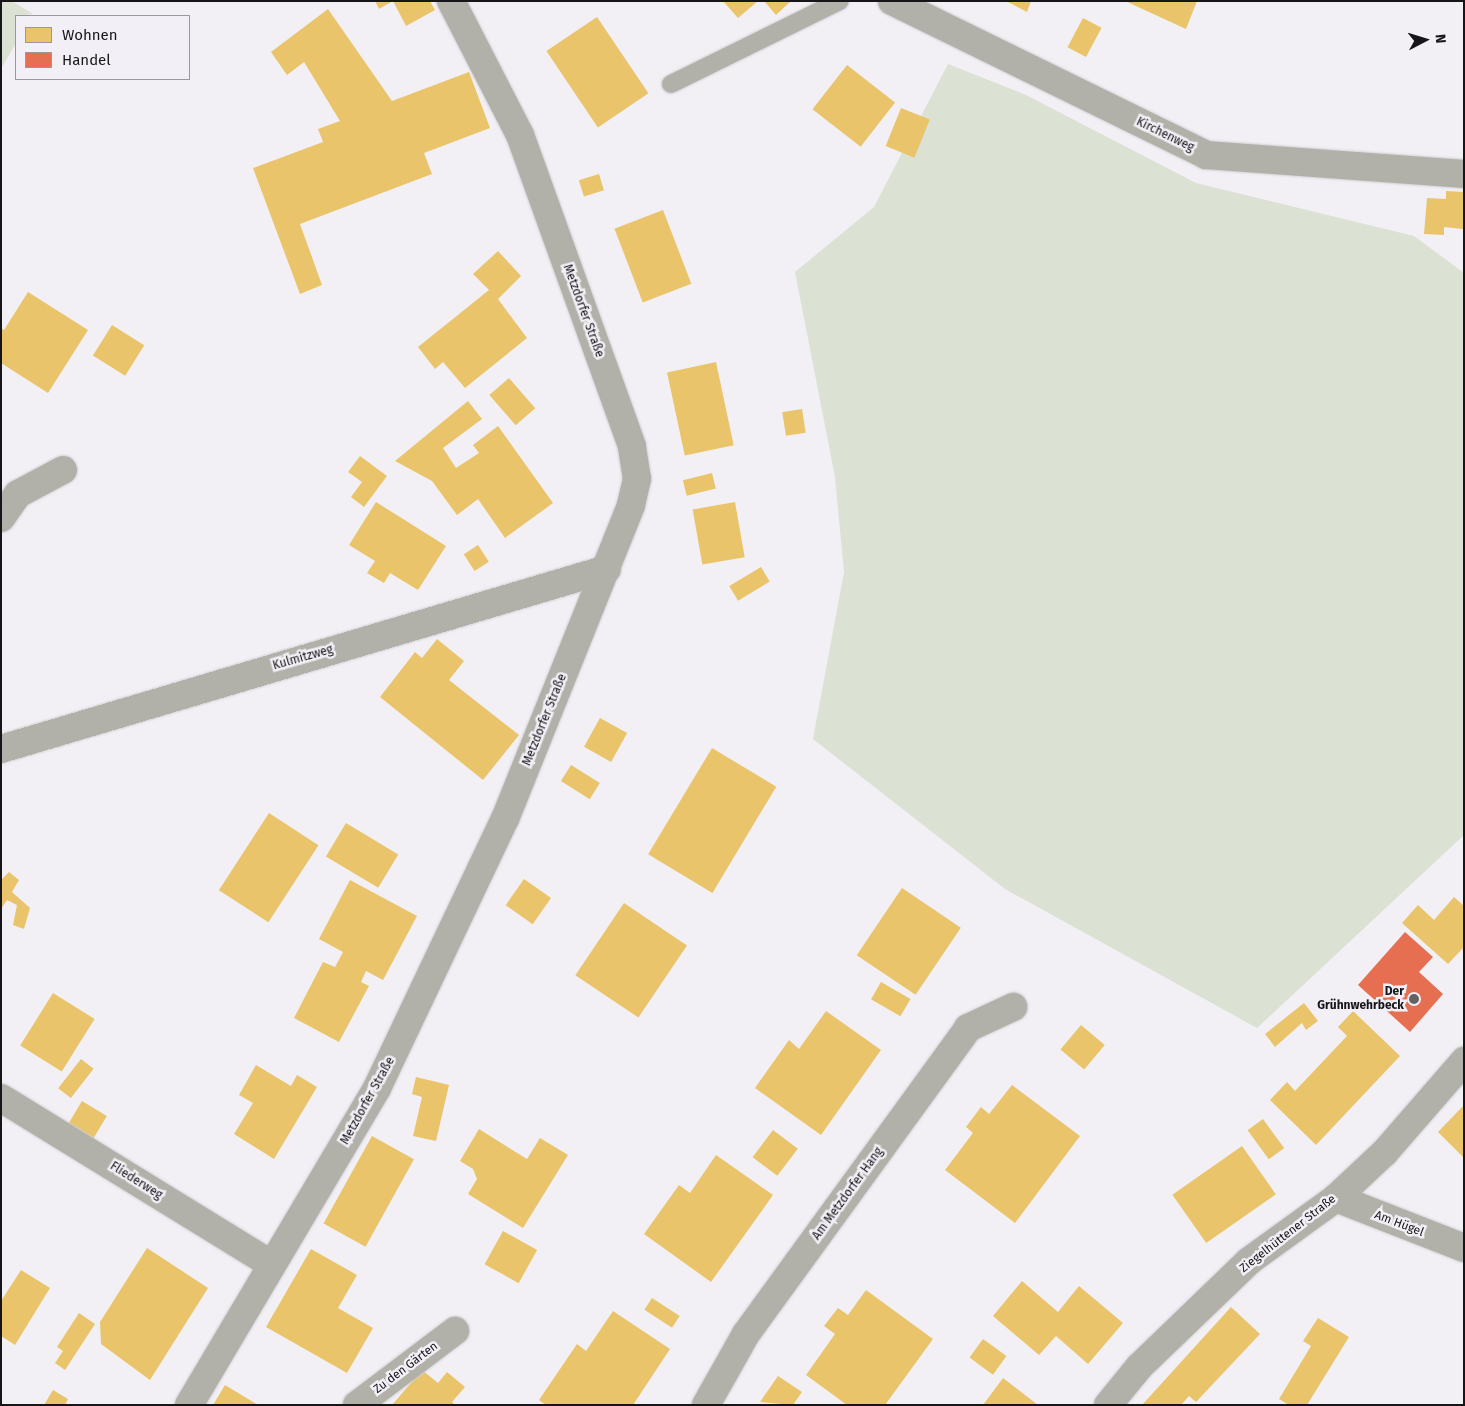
<!DOCTYPE html>
<meta charset="utf-8">
<style>
body{margin:0}
#map{position:relative;width:1465px;height:1406px;overflow:hidden;background:#f2f0f5;font-family:"Fira Sans",sans-serif}
div>[style]{position:absolute}
.green>*{inset:0;background:#dbe1d3}
.homes>*{inset:0;background:#e9c46a;transform-origin:0 0}
.shops>*{inset:0;background:#e76f51}
.roads{filter:drop-shadow(0 0 1px #cfced1) drop-shadow(0 0 1px #cfced1)}
.lane>*{height:18px;margin:-9px;padding:0 9px;transform-origin:9px;border-radius:9px;background:#b1b1a9}
.street>*{height:28px;margin:-14px;padding:0 14px;transform-origin:14px;border-radius:14px;background:#b1b1a9}
.dots>*{width:14px;height:14px;translate:-50% -50%;box-sizing:border-box;border:2px solid #f2eff6;border-radius:50%}
span{translate:-50% -50%;white-space:nowrap;text-align:center;line-height:1.15;-webkit-text-stroke:5px #f2eff6;paint-order:stroke}
.street-label{font-size:12px;color:#161517}
.poi-label{font-size:12px;color:#161517;font-weight:700}
.right{translate:-100% -50%;text-align:right}
.frame{position:absolute;inset:0;border:2px solid #161517;pointer-events:none}
.legend{position:absolute;left:15px;top:15px;width:175px;height:65px;box-sizing:border-box;background:#f2eff6;border:1px solid #9a989d;margin:0;padding:6px 9px;list-style:none;font-size:15px;color:#161517}
.legend li{display:flex;align-items:center;gap:10px;height:25px}
.legend b{width:25px;border:1px solid #9a989d}
.north{position:absolute;left:1400px;top:15px;width:50px;height:50px;-webkit-text-stroke:4px #f2eff6;paint-order:stroke;rotate:85deg;font-size:14px;font-weight:700;line-height:20px;text-align:center;color:#161517}
.north::after{content:'';display:block;margin:auto;width:18px;height:22px;background:#161517;clip-path:polygon(50% 0,100% 100%,50% 72%,0 100%)}
</style>
<div id="map">
<div class="green">
<div style="clip-path:polygon(1px 1px,12px 1px,33px 14px,16px 16px,16px 43px,1px 69px)"></div>
<div style="clip-path:polygon(948px 64px,1026px 95px,1196px 183px,1414px 236px,1464px 273px,1464px 835px,1257px 1028px,1005px 889px,813px 739px,844px 572px,835px 477px,795px 272px,874px 207px)"></div>
</div>
<div class="homes">
<div style="clip-path:polygon(375px 1px,430px 1px,435px 10px,406px 26px,393px 1px,379px 9px)"></div>
<div style="clip-path:polygon(723px 1px,758px 1px,738px 18px)"></div>
<div style="clip-path:polygon(764px 1px,791px 1px,776px 15px)"></div>
<div style="clip-path:polygon(1006px 1px,1031px 1px,1027px 12px)"></div>
<div style="clip-path:polygon(1125px 1px,1197px 1px,1186px 29px)"></div>
<div style="clip-path:polygon(328px 9px,392px 101px,469px 72px,490px 128px,424px 153px,432px 174px,300px 224px,322px 285px,300px 294px,253px 168px,323px 142px,318px 129px,340px 121px,304px 62px,287px 75px,271px 52px)"></div>
<div style="left:597px;top:17px;width:92px;height:61px;rotate:56deg"></div>
<div style="left:1083px;top:18px;width:21px;height:33px;rotate:28deg"></div>
<div style="left:847px;top:65px;width:61px;height:56px;rotate:38deg"></div>
<div style="left:901px;top:108px;width:31px;height:41px;rotate:22deg"></div>
<div style="left:599px;top:174px;width:17px;height:21px;rotate:73deg"></div>
<div style="clip-path:polygon(1446px 191px,1464px 192px,1463px 229px,1444px 227px,1444px 235px,1424px 234px,1427px 198px,1446px 199px)"></div>
<div style="left:663px;top:210px;width:79px;height:52px;rotate:69deg"></div>
<div style="clip-path:polygon(498px 251px,521px 276px,498px 299px,527px 338px,465px 388px,443px 362px,435px 369px,418px 347px,489px 290px,473px 274px)"></div>
<div style="clip-path:polygon(28px 292px,88px 330px,48px 393px,1px 363px,1px 328px,4px 330px)"></div>
<div style="left:112px;top:325px;width:38px;height:36px;rotate:32deg"></div>
<div style="left:716px;top:362px;width:85px;height:50px;rotate:78deg"></div>
<div style="left:509px;top:378px;width:40px;height:26px;rotate:49deg"></div>
<div style="clip-path:polygon(468px 401px,482px 419px,443px 448px,456px 468px,479px 453px,473px 445px,498px 426px,553px 503px,505px 538px,478px 499px,457px 515px,432px 481px,395px 461px)"></div>
<div style="left:802px;top:409px;width:24px;height:20px;rotate:81deg"></div>
<div style="clip-path:polygon(360px 456px,387px 476px,364px 507px,351px 497px,362px 482px,348px 472px)"></div>
<div style="left:712px;top:473px;width:16px;height:30px;rotate:76deg"></div>
<div style="clip-path:polygon(376px 502px,446px 546px,418px 590px,390px 573px,384px 583px,367px 573px,375px 561px,349px 545px)"></div>
<div style="left:735px;top:502px;width:56px;height:43px;rotate:80deg"></div>
<div style="left:478px;top:545px;width:20px;height:17px;rotate:57deg"></div>
<div style="left:761px;top:567px;width:17px;height:37px;rotate:59deg"></div>
<div style="clip-path:polygon(437px 639px,464px 661px,449px 680px,519px 735px,483px 780px,380px 697px,415px 652px,422px 658px)"></div>
<div style="left:600px;top:718px;width:31px;height:33px;rotate:29deg"></div>
<div style="left:712px;top:748px;width:75px;height:124px;rotate:31deg"></div>
<div style="left:571px;top:765px;width:34px;height:19px;rotate:32deg"></div>
<div style="left:269px;top:813px;width:59px;height:92px;rotate:33deg"></div>
<div style="left:346px;top:823px;width:61px;height:39px;rotate:31deg"></div>
<div style="clip-path:polygon(9px 872px,19px 880px,12px 892px,30px 908px,24px 929px,13px 925px,17px 905px,7px 900px,1px 909px,1px 880px)"></div>
<div style="left:524px;top:879px;width:33px;height:32px;rotate:35deg"></div>
<div style="clip-path:polygon(350px 880px,417px 916px,383px 980px,366px 971px,361px 982px,369px 986px,339px 1042px,294px 1018px,323px 962px,335px 967px,343px 952px,319px 939px)"></div>
<div style="left:902px;top:888px;width:71px;height:81px;rotate:34deg"></div>
<div style="clip-path:polygon(1454px 897px,1464px 906px,1464px 947px,1448px 964px,1402px 923px,1418px 905px,1434px 920px)"></div>
<div style="left:624px;top:903px;width:76px;height:87px;rotate:34deg"></div>
<div style="left:881px;top:982px;width:34px;height:20px;rotate:30deg"></div>
<div style="left:53px;top:993px;width:49px;height:62px;rotate:32deg"></div>
<div style="clip-path:polygon(1304px 1003px,1318px 1021px,1306px 1030px,1302px 1023px,1275px 1047px,1265px 1034px)"></div>
<div style="clip-path:polygon(826px 1011px,881px 1050px,821px 1135px,755px 1088px,789px 1040px,799px 1049px)"></div>
<div style="clip-path:polygon(1353px 1011px,1400px 1056px,1316px 1145px,1270px 1100px,1287px 1082px,1295px 1091px,1347px 1036px,1338px 1027px)"></div>
<div style="left:1081px;top:1025px;width:31px;height:32px;rotate:40deg"></div>
<div style="left:81px;top:1059px;width:16px;height:37px;rotate:38deg"></div>
<div style="clip-path:polygon(256px 1065px,291px 1086px,297px 1075px,317px 1087px,274px 1159px,234px 1134px,253px 1103px,239px 1095px)"></div>
<div style="clip-path:polygon(416px 1077px,449px 1085px,436px 1141px,413px 1136px,422px 1097px,412px 1094px)"></div>
<div style="clip-path:polygon(1012px 1085px,1080px 1136px,1015px 1223px,945px 1170px,973px 1133px,966px 1127px,981px 1107px,989px 1114px)"></div>
<div style="left:82px;top:1101px;width:29px;height:26px;rotate:31deg"></div>
<div style="clip-path:polygon(1464px 1105px,1464px 1158px,1438px 1132px)"></div>
<div style="left:1263px;top:1119px;width:36px;height:19px;rotate:54deg"></div>
<div style="clip-path:polygon(479px 1129px,527px 1159px,540px 1138px,568px 1155px,523px 1228px,468px 1194px,477px 1179px,473px 1169px,460px 1161px)"></div>
<div style="left:773px;top:1130px;width:31px;height:34px;rotate:37deg"></div>
<div style="left:372px;top:1136px;width:48px;height:100px;rotate:29deg"></div>
<div style="left:1242px;top:1146px;width:59px;height:85px;rotate:55deg"></div>
<div style="clip-path:polygon(716px 1155px,773px 1195px,711px 1282px,644px 1234px,679px 1185px,690px 1193px)"></div>
<div style="left:503px;top:1231px;width:39px;height:38px;rotate:29deg"></div>
<div style="clip-path:polygon(147px 1248px,208px 1288px,150px 1380px,101px 1344px,100px 1322px)"></div>
<div style="clip-path:polygon(311px 1249px,357px 1275px,338px 1308px,373px 1328px,347px 1373px,266px 1327px)"></div>
<div style="clip-path:polygon(21px 1270px,50px 1288px,15px 1345px,1px 1336px,1px 1301px)"></div>
<div style="clip-path:polygon(1022px 1281px,1058px 1312px,1079px 1286px,1123px 1323px,1088px 1364px,1056px 1336px,1039px 1355px,993px 1316px)"></div>
<div style="clip-path:polygon(866px 1290px,933px 1339px,885px 1405px,847px 1405px,806px 1375px,835px 1334px,824px 1326px,838px 1308px,848px 1315px)"></div>
<div style="left:652px;top:1298px;width:33px;height:14px;rotate:33deg"></div>
<div style="clip-path:polygon(1231px 1307px,1260px 1334px,1196px 1402px,1189px 1396px,1181px 1405px,1142px 1405px)"></div>
<div style="clip-path:polygon(613px 1311px,670px 1349px,633px 1405px,546px 1405px,539px 1400px,577px 1344px,586px 1351px)"></div>
<div style="clip-path:polygon(79px 1313px,95px 1324px,65px 1370px,55px 1363px,63px 1351px,57px 1347px)"></div>
<div style="clip-path:polygon(1318px 1318px,1349px 1337px,1307px 1405px,1289px 1405px,1279px 1399px,1311px 1346px,1303px 1341px)"></div>
<div style="left:983px;top:1339px;width:29px;height:23px;rotate:36deg"></div>
<div style="clip-path:polygon(422px 1370px,438px 1383px,447px 1372px,465px 1387px,452px 1402px,455px 1405px,392px 1405px)"></div>
<div style="clip-path:polygon(778px 1376px,802px 1392px,793px 1405px,760px 1402px)"></div>
<div style="clip-path:polygon(1003px 1378px,1038px 1405px,983px 1405px)"></div>
<div style="clip-path:polygon(225px 1385px,258px 1405px,213px 1405px)"></div>
<div style="clip-path:polygon(53px 1390px,68px 1399px,65px 1405px,44px 1405px)"></div>
</div>
<div class="shops">
<div style="clip-path:polygon(1405px 932px,1433px 957px,1419px 972px,1443px 994px,1410px 1032px,1358px 985px)"></div>
</div>
<div class="roads">
<div class="lane">
<div style="left:671px;top:84px;width:188px;rotate:-26.2deg"></div>
</div>
<div class="street">
<div style="left:892px;top:1px;width:350px;rotate:26.1deg"></div>
<div style="left:1206px;top:155px;width:259px;rotate:4.2deg"></div>
<div style="left:1px;top:518px;width:29px;rotate:-55deg"></div>
<div style="left:18px;top:494px;width:51px;rotate:-28.1deg"></div>
<div style="left:1px;top:749px;width:632px;rotate:-16.54deg"></div>
<div style="left:1px;top:1098px;width:317px;rotate:31.6deg"></div>
<div style="left:1336px;top:1198px;width:137px;rotate:21.3deg"></div>
<div style="left:189px;top:1405px;width:369px;rotate:-59.3deg"></div>
<div style="left:377px;top:1088px;width:298px;rotate:-64.6deg"></div>
<div style="left:505px;top:819px;width:338px;rotate:-68.1deg"></div>
<div style="left:631px;top:505px;width:27px;rotate:-77deg"></div>
<div style="left:637px;top:479px;width:33px;rotate:-99deg"></div>
<div style="left:632px;top:446px;width:331px;rotate:-109.8deg"></div>
<div style="left:520px;top:135px;width:151px;rotate:-117.2deg"></div>
<div style="left:357px;top:1405px;width:123px;rotate:-37.1deg"></div>
<div style="left:706px;top:1405px;width:81px;rotate:-60.6deg"></div>
<div style="left:746px;top:1334px;width:378px;rotate:-54deg"></div>
<div style="left:968px;top:1028px;width:50px;rotate:-25deg"></div>
<div style="left:1108px;top:1405px;width:49px;rotate:-50.8deg"></div>
<div style="left:1139px;top:1367px;width:153px;rotate:-43.9deg"></div>
<div style="left:1249px;top:1261px;width:107px;rotate:-35.9deg"></div>
<div style="left:1336px;top:1198px;width:67px;rotate:-43.2deg"></div>
<div style="left:1385px;top:1152px;width:121px;rotate:-49deg"></div>
</div>
</div>
<div class="dots">
<div style="left:1414px;top:999px;background:#636265"></div>
</div>
<div class="street-label">
<span style="left:1165px;top:135px;rotate:26deg">Kirchenweg</span>
<span style="left:583px;top:311px;rotate:70deg">Metzdorfer Straße</span>
<span style="left:303px;top:658px;rotate:-16deg">Kulmitzweg</span>
<span style="left:545px;top:720px;rotate:-68deg">Metzdorfer Straße</span>
<span style="left:368px;top:1101px;rotate:-61deg">Metzdorfer Straße</span>
<span style="left:136px;top:1181px;rotate:32deg">Fliederweg</span>
<span style="left:848px;top:1194px;rotate:-54deg">Am Metzdorfer Hang</span>
<span style="left:1399px;top:1224px;rotate:21deg">Am Hügel</span>
<span style="left:1288px;top:1234px;rotate:-38deg">Ziegelhüttener Straße</span>
<span style="left:406px;top:1368px;rotate:-37deg">Zu den Gärten</span>
</div>
<div class="poi-label">
<span class="right" style="left:1404px;top:999px">Der<br>Grühnwehrbeck</span>
</div>
<div class="frame"></div>
<ul class="legend">
<li><b style="height:14px;background:#e9c46a"></b>Wohnen</li>
<li><b style="height:14px;background:#e76f51"></b>Handel</li>
</ul>
<div class="north">N</div>
</div>
